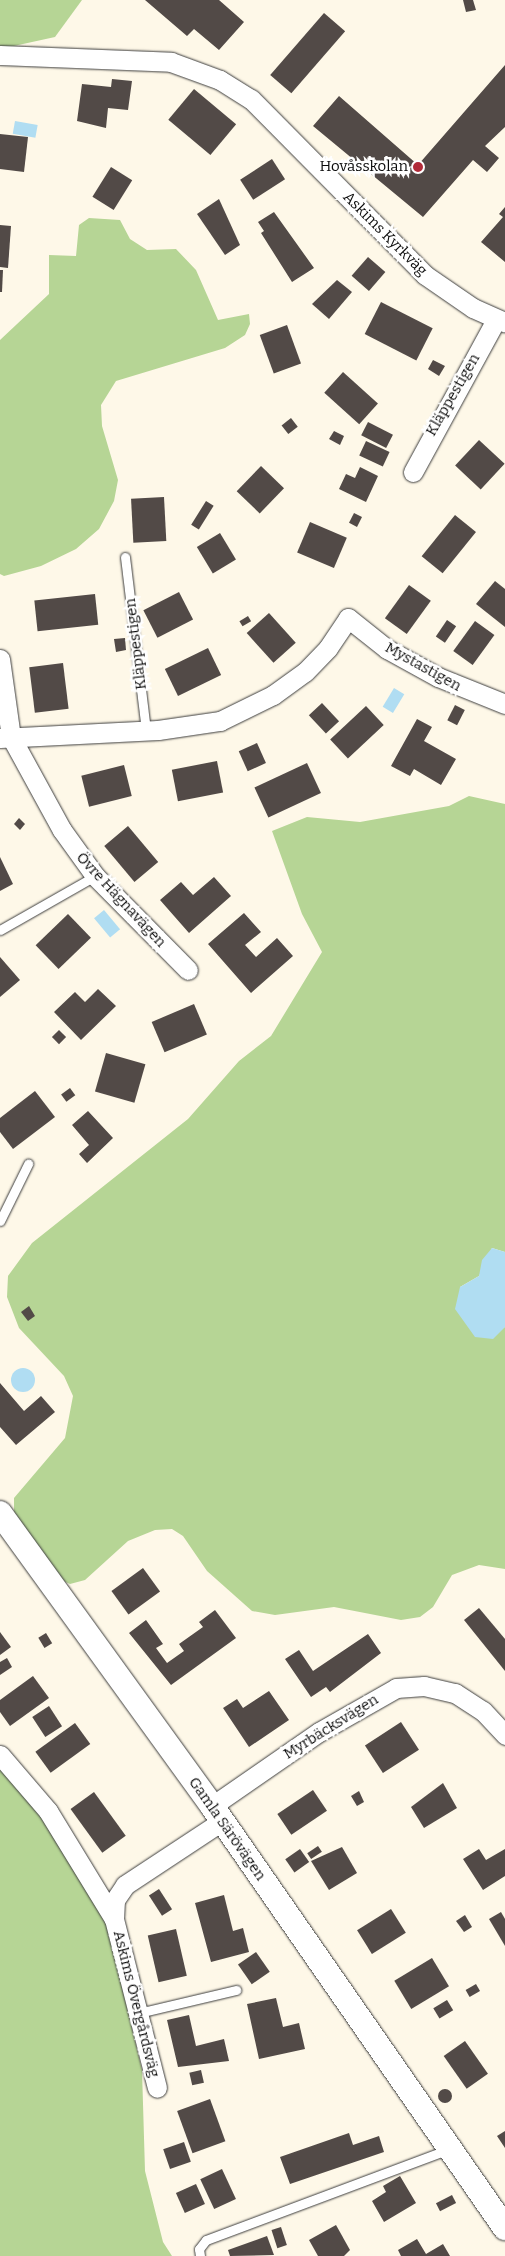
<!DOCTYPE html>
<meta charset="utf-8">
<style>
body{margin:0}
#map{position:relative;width:505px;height:2256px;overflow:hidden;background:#fef8e8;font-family:Bitter,serif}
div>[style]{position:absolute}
.forest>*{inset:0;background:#b6d595}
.water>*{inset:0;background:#b0ddf2;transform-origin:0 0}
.round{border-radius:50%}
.building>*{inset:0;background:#524a47;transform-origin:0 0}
.roads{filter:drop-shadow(0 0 1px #3d3d3d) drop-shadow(0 0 1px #3d3d3d)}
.service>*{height:9px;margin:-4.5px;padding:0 4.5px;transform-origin:4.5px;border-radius:4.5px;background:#fff}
.minor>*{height:19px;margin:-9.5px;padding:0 9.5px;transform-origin:9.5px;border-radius:9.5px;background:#fff}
.tertiary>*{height:24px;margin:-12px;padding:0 12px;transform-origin:12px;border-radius:12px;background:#fff}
.dots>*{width:14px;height:14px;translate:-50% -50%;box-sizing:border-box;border:2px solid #fff;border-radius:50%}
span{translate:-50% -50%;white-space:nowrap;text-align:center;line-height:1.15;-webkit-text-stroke:5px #fff;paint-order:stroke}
.poi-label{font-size:15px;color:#0a0a0a}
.right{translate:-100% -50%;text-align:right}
.street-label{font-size:15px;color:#0a0a0a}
</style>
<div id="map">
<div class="forest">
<div style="clip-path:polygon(0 0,82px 0,55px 37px,0 49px)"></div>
<div style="clip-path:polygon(89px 218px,120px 220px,130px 239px,147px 250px,176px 249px,196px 270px,218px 320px,249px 314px,250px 324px,245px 335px,225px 348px,116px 381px,101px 405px,102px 426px,118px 480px,114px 501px,99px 529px,76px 549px,41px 566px,4px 576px,0 574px,0 340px,49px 294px,49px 255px,76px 256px,79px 225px)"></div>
<div style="clip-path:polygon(469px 796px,505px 804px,505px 1252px,492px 1248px,479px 1276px,460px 1287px,498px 1330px,505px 1327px,505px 1569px,479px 1565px,452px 1575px,433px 1607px,420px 1617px,401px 1620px,334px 1607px,275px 1615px,252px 1611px,207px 1571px,183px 1536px,172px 1529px,155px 1530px,128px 1541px,85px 1580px,70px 1584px,59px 1579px,14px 1512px,14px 1498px,65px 1438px,73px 1396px,64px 1376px,19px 1328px,7px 1297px,8px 1276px,32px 1243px,188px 1119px,239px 1061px,271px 1036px,322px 952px,302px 914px,272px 831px,307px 817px,360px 822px,449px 806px)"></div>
<div style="clip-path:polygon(0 1766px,42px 1819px,107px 1924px,142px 2070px,145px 2171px,163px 2242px,172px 2256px,0 2256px)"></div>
</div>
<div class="water">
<div style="left:15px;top:121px;width:23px;height:13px;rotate:10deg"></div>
<div style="left:394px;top:688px;width:12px;height:22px;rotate:31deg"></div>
<div style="left:104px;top:910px;width:25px;height:13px;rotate:50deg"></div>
<div style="clip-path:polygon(492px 1248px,505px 1252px,505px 1327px,493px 1339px,475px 1337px,455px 1309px,460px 1287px,479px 1276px,482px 1260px)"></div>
<div class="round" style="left:11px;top:1368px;width:24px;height:24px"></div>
</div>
<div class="building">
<div style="clip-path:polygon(145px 0,219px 0,244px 22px,219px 50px,194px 29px,187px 36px)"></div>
<div style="clip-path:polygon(463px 0,473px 0,476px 10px,466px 12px)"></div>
<div style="left:324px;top:13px;width:28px;height:82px;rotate:41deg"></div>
<div style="clip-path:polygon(505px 65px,505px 127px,485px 146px,499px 158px,487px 172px,473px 160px,423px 217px,313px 126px,339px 96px,418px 165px)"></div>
<div style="clip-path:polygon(112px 79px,132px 81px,128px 110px,108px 108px,106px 128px,77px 121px,82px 84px,111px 87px)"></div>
<div style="left:194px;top:89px;width:55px;height:40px;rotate:40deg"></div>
<div style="clip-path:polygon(0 134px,28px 137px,24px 172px,0 169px)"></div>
<div style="left:272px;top:159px;width:24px;height:38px;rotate:57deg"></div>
<div style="left:111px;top:167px;width:25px;height:35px;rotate:32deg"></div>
<div style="clip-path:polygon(219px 199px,240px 245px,225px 255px,197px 214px)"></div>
<div style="clip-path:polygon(505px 207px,505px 262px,481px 242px,503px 217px,499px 214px)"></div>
<div style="clip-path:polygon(274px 212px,314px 268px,292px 282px,261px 233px,264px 231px,258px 222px)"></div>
<div style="clip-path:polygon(0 225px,11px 226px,8px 268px,0 267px)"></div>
<div style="left:368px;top:257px;width:23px;height:25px;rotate:41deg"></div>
<div style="clip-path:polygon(0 270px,3px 270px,2px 292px,0 292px)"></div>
<div style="clip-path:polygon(337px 280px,352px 292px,329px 319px,312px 304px)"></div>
<div style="left:381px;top:302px;width:58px;height:36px;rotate:27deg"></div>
<div style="left:287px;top:325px;width:41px;height:29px;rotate:70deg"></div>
<div style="clip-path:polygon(433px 360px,445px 366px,439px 376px,428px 369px)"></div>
<div style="left:343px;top:372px;width:47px;height:28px;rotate:42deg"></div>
<div style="left:291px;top:418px;width:11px;height:12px;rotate:52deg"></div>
<div style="left:368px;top:422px;width:28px;height:15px;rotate:27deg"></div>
<div style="clip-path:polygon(334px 431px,344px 436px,340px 445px,329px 439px)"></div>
<div style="left:479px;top:440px;width:35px;height:35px;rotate:43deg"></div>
<div style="left:366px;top:441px;width:26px;height:16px;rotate:25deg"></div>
<div style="left:261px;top:466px;width:32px;height:35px;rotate:44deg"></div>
<div style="clip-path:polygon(360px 467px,378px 476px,366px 502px,339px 489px,346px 474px,355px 478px)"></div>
<div style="left:164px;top:497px;width:44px;height:33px;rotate:87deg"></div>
<div style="left:206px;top:501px;width:9px;height:28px;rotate:32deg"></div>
<div style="left:354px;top:513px;width:9px;height:11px;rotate:27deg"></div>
<div style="left:455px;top:515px;width:27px;height:53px;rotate:39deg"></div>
<div style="left:310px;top:522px;width:40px;height:33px;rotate:23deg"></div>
<div style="left:220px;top:533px;width:31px;height:27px;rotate:59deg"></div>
<div style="clip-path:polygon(495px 581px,505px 589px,505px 627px,476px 604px)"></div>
<div style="left:409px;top:585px;width:27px;height:41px;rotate:36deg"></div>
<div style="left:179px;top:592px;width:31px;height:40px;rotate:63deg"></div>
<div style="left:95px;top:594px;width:31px;height:61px;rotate:84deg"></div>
<div style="left:269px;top:613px;width:40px;height:30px;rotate:48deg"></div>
<div style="left:248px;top:616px;width:6px;height:10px;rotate:59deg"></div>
<div style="left:447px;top:620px;width:11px;height:20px;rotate:34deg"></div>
<div style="left:475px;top:621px;width:24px;height:37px;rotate:36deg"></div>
<div style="clip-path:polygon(125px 638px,126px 650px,116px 652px,114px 639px)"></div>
<div style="left:208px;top:648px;width:30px;height:48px;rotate:64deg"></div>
<div style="left:63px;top:663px;width:46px;height:34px;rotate:83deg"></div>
<div style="left:322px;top:703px;width:25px;height:18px;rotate:47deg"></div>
<div style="left:455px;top:705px;width:11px;height:17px;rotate:27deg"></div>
<div style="left:366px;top:706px;width:26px;height:49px;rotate:47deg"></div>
<div style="clip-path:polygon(417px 719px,432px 727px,424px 741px,456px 759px,441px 785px,414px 769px,410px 776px,391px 766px)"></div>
<div style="left:257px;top:743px;width:22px;height:20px;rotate:66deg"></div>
<div style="left:217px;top:761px;width:32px;height:46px;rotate:79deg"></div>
<div style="left:307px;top:763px;width:33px;height:58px;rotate:65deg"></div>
<div style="left:124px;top:765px;width:32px;height:44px;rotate:76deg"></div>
<div style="clip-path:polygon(19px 818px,25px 824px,20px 830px,14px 824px)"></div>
<div style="left:128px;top:826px;width:47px;height:31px;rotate:50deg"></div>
<div style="clip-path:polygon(0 857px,13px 884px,0 891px)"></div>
<div style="clip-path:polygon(214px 877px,231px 896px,189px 933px,160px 900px,181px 882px,193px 895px)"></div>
<div style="clip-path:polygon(244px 913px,261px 932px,245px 945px,256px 957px,277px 938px,293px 956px,251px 993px,208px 944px)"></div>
<div style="left:68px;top:914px;width:33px;height:45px;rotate:46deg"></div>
<div style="clip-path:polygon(0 957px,20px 980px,0 997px)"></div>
<div style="clip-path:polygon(98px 989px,116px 1006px,81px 1040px,54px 1012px,75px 992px,85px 1002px)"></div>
<div style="left:194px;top:1004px;width:33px;height:46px;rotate:67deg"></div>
<div style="left:59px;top:1030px;width:10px;height:10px;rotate:45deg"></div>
<div style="left:106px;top:1053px;width:41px;height:40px;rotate:16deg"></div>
<div style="left:70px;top:1088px;width:9px;height:11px;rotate:54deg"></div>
<div style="clip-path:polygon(35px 1091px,55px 1117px,13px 1149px,0 1132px,0 1118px)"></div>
<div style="clip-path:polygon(88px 1111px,113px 1138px,87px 1163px,79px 1154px,89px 1145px,72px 1125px)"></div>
<div style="clip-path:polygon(29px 1306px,35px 1316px,28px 1321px,21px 1312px)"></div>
<div style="clip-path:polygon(0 1383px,24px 1411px,41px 1396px,55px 1412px,16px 1445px,0 1427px)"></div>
<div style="left:143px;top:1568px;width:29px;height:39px;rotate:54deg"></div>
<div style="clip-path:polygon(479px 1608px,505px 1639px,505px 1671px,464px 1620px)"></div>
<div style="clip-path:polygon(215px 1610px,236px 1638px,171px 1685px,129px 1633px,146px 1620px,163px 1644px,156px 1648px,167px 1663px,184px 1651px,179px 1644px,203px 1627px,199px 1622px)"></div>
<div style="clip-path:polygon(0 1632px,11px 1647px,0 1655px)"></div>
<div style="left:46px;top:1633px;width:12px;height:9px;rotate:59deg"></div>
<div style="clip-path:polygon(368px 1634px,381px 1653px,330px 1692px,326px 1687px,311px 1697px,285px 1659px,299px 1650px,313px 1671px)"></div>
<div style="clip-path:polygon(7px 1658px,12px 1667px,0 1675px,0 1662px)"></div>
<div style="clip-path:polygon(33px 1676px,49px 1698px,10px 1726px,0 1712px,0 1700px)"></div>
<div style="clip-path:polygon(269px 1691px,289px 1720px,249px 1747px,223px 1708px,237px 1699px,243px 1708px)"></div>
<div style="left:49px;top:1706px;width:24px;height:20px;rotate:57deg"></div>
<div style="left:401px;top:1722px;width:33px;height:43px;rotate:57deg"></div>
<div style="left:75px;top:1723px;width:26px;height:49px;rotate:54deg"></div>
<div style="clip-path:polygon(443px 1783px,457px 1808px,424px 1828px,411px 1807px)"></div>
<div style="left:313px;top:1790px;width:25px;height:43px;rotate:56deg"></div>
<div style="clip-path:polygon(359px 1791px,364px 1802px,357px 1806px,351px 1796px)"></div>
<div style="left:94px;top:1792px;width:54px;height:29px;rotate:54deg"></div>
<div style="left:318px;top:1846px;width:7px;height:13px;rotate:56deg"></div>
<div style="clip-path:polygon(342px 1847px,357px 1873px,329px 1890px,311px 1861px)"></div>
<div style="left:300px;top:1849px;width:16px;height:18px;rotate:55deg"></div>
<div style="clip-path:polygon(479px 1849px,486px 1860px,505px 1849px,505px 1876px,483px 1890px,463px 1859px)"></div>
<div style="left:159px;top:1889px;width:24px;height:12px;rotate:57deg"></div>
<div style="clip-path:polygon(224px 1895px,233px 1931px,243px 1928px,249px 1952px,211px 1962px,195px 1903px)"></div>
<div style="left:391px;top:1909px;width:28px;height:40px;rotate:58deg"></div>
<div style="clip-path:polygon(501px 1912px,505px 1919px,505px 1946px,489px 1919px)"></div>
<div style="clip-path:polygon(465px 1915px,472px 1927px,464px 1932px,456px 1921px)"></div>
<div style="left:176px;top:1929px;width:48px;height:29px;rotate:77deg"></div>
<div style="left:256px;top:1952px;width:24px;height:22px;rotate:55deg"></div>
<div style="left:432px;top:1958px;width:33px;height:44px;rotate:59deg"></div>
<div style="left:476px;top:1984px;width:8px;height:12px;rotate:60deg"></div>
<div style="clip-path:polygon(276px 1998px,283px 2027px,299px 2023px,305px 2049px,259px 2059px,247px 2004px)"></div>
<div style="left:447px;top:2000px;width:12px;height:16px;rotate:59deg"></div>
<div style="clip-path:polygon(189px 2015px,196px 2046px,224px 2039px,229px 2061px,178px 2067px,167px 2020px)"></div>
<div style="left:465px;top:2041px;width:40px;height:26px;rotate:55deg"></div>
<div style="left:201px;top:2070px;width:13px;height:12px;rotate:77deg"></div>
<div class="round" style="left:438px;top:2089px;width:14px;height:14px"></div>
<div style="left:210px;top:2099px;width:45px;height:35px;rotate:70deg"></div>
<div style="clip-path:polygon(505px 2131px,505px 2148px,497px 2136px)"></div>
<div style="clip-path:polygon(349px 2133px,353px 2145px,379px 2136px,384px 2152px,290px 2184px,280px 2157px)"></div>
<div style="left:184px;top:2142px;width:21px;height:22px;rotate:71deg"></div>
<div style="left:222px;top:2169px;width:33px;height:24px;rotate:65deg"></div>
<div style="clip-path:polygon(400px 2176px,416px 2203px,384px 2222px,372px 2201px,386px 2192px,383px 2186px)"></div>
<div style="left:196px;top:2184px;width:22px;height:22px;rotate:66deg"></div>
<div style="left:452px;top:2195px;width:9px;height:18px;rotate:63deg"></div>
<div style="clip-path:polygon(336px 2225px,350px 2250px,344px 2256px,318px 2256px,309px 2240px)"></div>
<div style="left:281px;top:2227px;width:19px;height:10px;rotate:72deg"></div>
<div style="clip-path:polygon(267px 2236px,274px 2255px,230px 2256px,228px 2250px)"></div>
<div style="clip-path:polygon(417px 2239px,426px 2254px,443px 2244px,450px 2256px,401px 2256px,398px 2250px)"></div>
</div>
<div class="roads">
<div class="service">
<div style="left:125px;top:557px;width:174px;rotate:83.1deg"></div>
<div style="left:0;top:930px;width:109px;rotate:-29.6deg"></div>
<div style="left:0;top:1221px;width:64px;rotate:-63.8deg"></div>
<div style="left:138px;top:2013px;width:101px;rotate:-13.2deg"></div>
<div style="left:200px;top:2256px;width:7px;rotate:-98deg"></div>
<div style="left:199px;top:2249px;width:11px;rotate:-52deg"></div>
<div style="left:206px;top:2240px;width:259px;rotate:-20.5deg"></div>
</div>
<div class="minor">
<div style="left:0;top:55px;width:171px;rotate:2.3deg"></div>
<div style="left:171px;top:62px;width:52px;rotate:20.2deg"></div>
<div style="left:220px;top:80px;width:36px;rotate:32deg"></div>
<div style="left:251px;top:99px;width:247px;rotate:45.3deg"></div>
<div style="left:425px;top:275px;width:58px;rotate:34.5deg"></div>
<div style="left:473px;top:308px;width:35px;rotate:24deg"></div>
<div style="left:413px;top:472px;width:173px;rotate:-61.4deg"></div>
<div style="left:0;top:659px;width:79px;rotate:82deg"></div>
<div style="left:11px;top:737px;width:106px;rotate:61.3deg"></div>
<div style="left:62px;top:830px;width:57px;rotate:54.3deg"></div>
<div style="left:95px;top:876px;width:132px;rotate:45.3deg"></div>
<div style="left:0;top:738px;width:158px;rotate:-2.9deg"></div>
<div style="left:158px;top:730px;width:63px;rotate:-8.3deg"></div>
<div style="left:220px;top:721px;width:59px;rotate:-26.1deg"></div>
<div style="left:273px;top:695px;width:39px;rotate:-36deg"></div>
<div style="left:305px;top:672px;width:33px;rotate:-46deg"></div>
<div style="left:328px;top:648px;width:36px;rotate:-56deg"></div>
<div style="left:348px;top:618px;width:50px;rotate:38.5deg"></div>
<div style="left:387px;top:649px;width:58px;rotate:28.8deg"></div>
<div style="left:438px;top:677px;width:72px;rotate:21.9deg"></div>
<div style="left:0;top:1755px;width:74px;rotate:49.4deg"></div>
<div style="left:48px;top:1811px;width:127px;rotate:58.6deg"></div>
<div style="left:114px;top:1919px;width:174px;rotate:75.7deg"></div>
<div style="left:212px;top:1806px;width:130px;rotate:-34.7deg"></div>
<div style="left:319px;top:1732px;width:89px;rotate:-29.7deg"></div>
<div style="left:396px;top:1688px;width:28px;rotate:-4deg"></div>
<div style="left:424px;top:1686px;width:32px;rotate:13deg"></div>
<div style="left:455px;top:1693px;width:33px;rotate:33deg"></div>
<div style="left:483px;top:1711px;width:33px;rotate:47deg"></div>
<div style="left:114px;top:1919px;width:19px;rotate:-87deg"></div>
<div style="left:115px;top:1900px;width:18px;rotate:-56deg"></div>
<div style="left:125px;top:1885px;width:116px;rotate:-33.4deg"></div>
</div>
<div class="tertiary">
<div style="left:0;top:1513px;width:362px;rotate:54.1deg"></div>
<div style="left:212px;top:1806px;width:514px;rotate:55.23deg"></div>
</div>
</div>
<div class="dots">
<div style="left:418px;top:167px;background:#b12b39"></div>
</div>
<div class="poi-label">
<span class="right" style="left:408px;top:167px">Hovåsskolan</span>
</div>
<div class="street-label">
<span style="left:385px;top:234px;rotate:45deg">Askims Kyrkväg</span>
<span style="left:453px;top:395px;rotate:-60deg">Kläppestigen</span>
<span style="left:136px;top:644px;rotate:-97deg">Kläppestigen</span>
<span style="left:423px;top:667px;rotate:29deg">Mystastigen</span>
<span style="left:121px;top:900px;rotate:47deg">Övre Hägnavägen</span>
<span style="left:331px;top:1727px;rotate:-32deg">Myrbäcksvägen</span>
<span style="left:227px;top:1829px;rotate:55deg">Gamla Särövägen</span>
<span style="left:136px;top:2004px;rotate:76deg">Askims Övergårdsväg</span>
</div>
</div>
